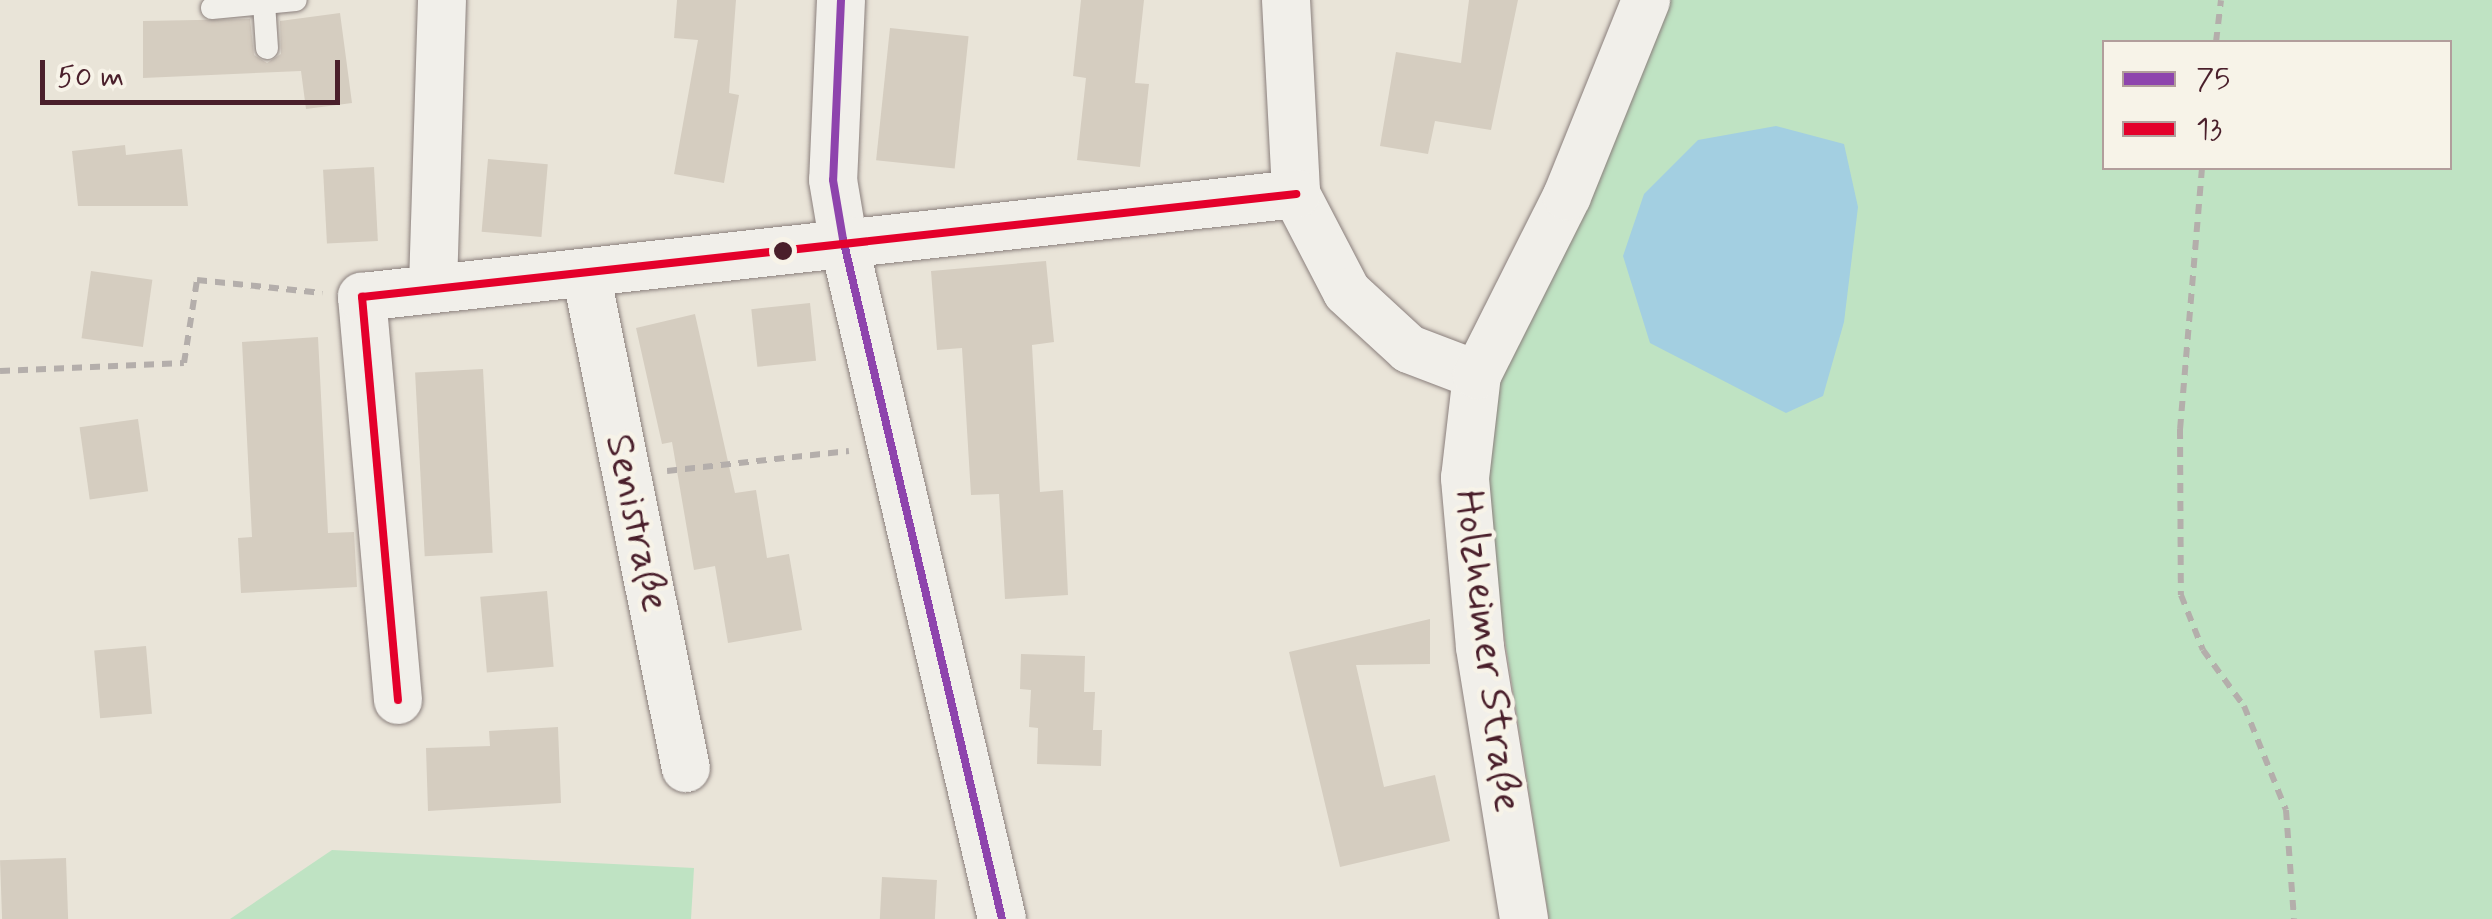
<!DOCTYPE html>
<meta charset="utf-8">
<style>
body{margin:0}
#map{position:relative;width:2492px;height:919px;overflow:hidden;background:#e9e4d8;font-family:Mynerve,sans-serif}
div>[style]{position:absolute}
.green>*{inset:0;background:#bfe3c3}
.water>*{inset:0;background:#a3cfe1}
.building>*{inset:0;background:#d5cdc0;transform-origin:0 0}
.path>*{height:6px;margin-top:-3px;transform-origin:0;background:repeating-linear-gradient(90deg,#b4aeab 0 10px,transparent 0 18px)}
.roads{filter:drop-shadow(0 0 2px #8a7f7c) drop-shadow(0 0 2px #8a7f7c)}
.lane>*{height:22px;margin:-11px;padding:0 11px;transform-origin:11px;border-radius:11px;background:#f1efea}
.street>*{height:48px;margin:-24px;padding:0 24px;transform-origin:24px;border-radius:24px;background:#f1efea}
.bus-1>*{height:8px;margin:-4px;padding:0 4px;transform-origin:4px;border-radius:4px;background:#8e44ad}
.bus-2>*{height:8px;margin:-4px;padding:0 4px;transform-origin:4px;border-radius:4px;background:#e4002b}
.dots>*{width:28px;height:28px;translate:-50% -50%;box-sizing:border-box;border:5px solid #f7f3e8;border-radius:50%}
span{translate:-50% -50%;white-space:nowrap;text-align:center;line-height:1.15;-webkit-text-stroke:9px #f7f3e8;paint-order:stroke}
.street-label{font-size:40px;color:#4a1f2b}
.legend{position:absolute;left:2102px;top:40px;width:350px;height:130px;box-sizing:border-box;background:#f7f3e8;border:2px solid #b29e9c;margin:0;padding:12px 18px;list-style:none;font-size:30px;color:#4a1f2b}
.legend li{display:flex;align-items:center;gap:20px;height:50px}
.legend b{width:50px;border:2px solid #b29e9c}
.scale{position:absolute;left:40px;top:60px;width:300px;height:45px;box-sizing:border-box;border:5px solid #4a1f2b;border-top:0;padding-left:12px;font-size:30px;line-height:35px;white-space:nowrap;color:#4a1f2b;-webkit-text-stroke:8px #f7f3e8;paint-order:stroke}
</style>
<div id="map">
<div class="green">
<div style="clip-path:polygon(evenodd,1668px 0,2492px 0,2492px 919px,1549px 919px,1468px 406px,1668px 0,2104px 42px,2450px 42px,2450px 168px,2104px 168px,2104px 42px)"></div>
<div style="clip-path:polygon(332px 850px,694px 868px,691px 919px,230px 919px)"></div>
</div>
<div class="water">
<div style="clip-path:polygon(1776px 126px,1844px 144px,1858px 207px,1844px 322px,1823px 396px,1786px 413px,1650px 343px,1623px 256px,1644px 194px,1698px 140px)"></div>
</div>
<div class="building">
<div style="clip-path:polygon(677px 0,736px 0,729px 93px,739px 95px,724px 183px,674px 174px,698px 40px,674px 38px)"></div>
<div style="clip-path:polygon(1081px 0,1144px 0,1135px 83px,1149px 84px,1140px 167px,1077px 160px,1086px 78px,1073px 76px)"></div>
<div style="clip-path:polygon(1469px 0,1518px 0,1491px 130px,1435px 121px,1428px 154px,1380px 146px,1396px 52px,1461px 63px)"></div>
<div style="clip-path:polygon(340px 13px,352px 103px,306px 109px,301px 71px,143px 78px,143px 21px,250px 19px,254px 55px,267px 63px,281px 54px,280px 21px)"></div>
<div style="left:890px;top:28px;width:79px;height:133px;rotate:6deg"></div>
<div style="clip-path:polygon(125px 145px,126px 155px,182px 149px,188px 206px,78px 206px,72px 151px)"></div>
<div style="left:488px;top:159px;width:60px;height:73px;rotate:5deg"></div>
<div style="left:374px;top:167px;width:74px;height:51px;rotate:87deg"></div>
<div style="clip-path:polygon(1046px 261px,1054px 342px,1032px 345px,1040px 492px,1063px 490px,1068px 595px,1005px 599px,999px 494px,971px 495px,962px 348px,937px 350px,931px 271px)"></div>
<div style="left:91px;top:271px;width:62px;height:68px;rotate:8deg"></div>
<div style="left:810px;top:303px;width:58px;height:59px;rotate:84deg"></div>
<div style="clip-path:polygon(695px 314px,735px 493px,756px 490px,767px 558px,789px 554px,802px 630px,728px 643px,715px 566px,694px 570px,672px 442px,662px 444px,636px 328px)"></div>
<div style="clip-path:polygon(318px 337px,328px 533px,354px 532px,357px 587px,241px 593px,238px 538px,252px 537px,242px 342px)"></div>
<div style="left:483px;top:369px;width:184px;height:68px;rotate:87deg"></div>
<div style="left:138px;top:419px;width:73px;height:59px;rotate:82deg"></div>
<div style="left:547px;top:591px;width:76px;height:67px;rotate:85deg"></div>
<div style="clip-path:polygon(1430px 619px,1430px 664px,1356px 665px,1384px 787px,1435px 775px,1450px 841px,1340px 867px,1289px 652px)"></div>
<div style="left:146px;top:646px;width:68px;height:52px;rotate:85deg"></div>
<div style="clip-path:polygon(1021px 654px,1085px 656px,1084px 692px,1095px 692px,1093px 730px,1102px 730px,1101px 766px,1037px 764px,1038px 728px,1029px 727px,1031px 690px,1020px 689px)"></div>
<div style="clip-path:polygon(558px 727px,561px 803px,428px 811px,426px 748px,490px 746px,489px 731px)"></div>
<div style="left:66px;top:858px;width:61px;height:66px;rotate:88deg"></div>
<div style="left:882px;top:877px;width:55px;height:42px;rotate:3deg"></div>
</div>
<div class="path">
<div style="left:2216px;top:42px;width:42px;rotate:-83.2deg"></div>
<div style="left:2202px;top:168px;width:262px;rotate:94.8deg"></div>
<div style="left:2180px;top:429px;width:166px;rotate:89.7deg"></div>
<div style="left:2181px;top:595px;width:59px;rotate:68.2deg"></div>
<div style="left:2203px;top:650px;width:69px;rotate:53.8deg"></div>
<div style="left:2244px;top:706px;width:112px;rotate:68deg"></div>
<div style="left:2286px;top:810px;width:109px;rotate:85.8deg"></div>
<div style="left:0;top:371px;width:184px;rotate:-2.5deg"></div>
<div style="left:184px;top:363px;width:84px;rotate:-81.1deg"></div>
<div style="left:197px;top:280px;width:126px;rotate:5.9deg"></div>
<div style="left:667px;top:471px;width:183px;rotate:-6.3deg"></div>
</div>
<div class="roads">
<div class="lane">
<div style="left:264px;top:3px;width:45px;rotate:86.2deg"></div>
<div style="left:212px;top:8px;width:84px;rotate:-5.4deg"></div>
</div>
<div class="street">
<div style="left:841px;top:0;width:180px;rotate:92.5deg"></div>
<div style="left:833px;top:180px;width:60px;rotate:80.4deg"></div>
<div style="left:843px;top:239px;width:698px;rotate:76.84deg"></div>
<div style="left:1286px;top:0;width:194px;rotate:87deg"></div>
<div style="left:1296px;top:194px;width:110px;rotate:62.5deg"></div>
<div style="left:1347px;top:292px;width:84px;rotate:42.6deg"></div>
<div style="left:1409px;top:349px;width:73px;rotate:20.9deg"></div>
<div style="left:587px;top:278px;width:500px;rotate:78.6deg"></div>
<div style="left:433px;top:286px;width:286px;rotate:-88.2deg"></div>
<div style="left:398px;top:700px;width:405px;rotate:-95.1deg"></div>
<div style="left:362px;top:297px;width:940px;rotate:-6.29deg"></div>
<div style="left:1524px;top:919px;width:276px;rotate:-99.2deg"></div>
<div style="left:1480px;top:647px;width:170px;rotate:-95.1deg"></div>
<div style="left:1465px;top:478px;width:104px;rotate:-83.4deg"></div>
<div style="left:1477px;top:375px;width:200px;rotate:-63.3deg"></div>
<div style="left:1567px;top:196px;width:211px;rotate:-68deg"></div>
</div>
</div>
<div class="bus-1">
<div style="left:841px;top:0;width:180px;rotate:92.5deg"></div>
<div style="left:833px;top:180px;width:60px;rotate:80.4deg"></div>
<div style="left:843px;top:239px;width:698px;rotate:76.84deg"></div>
</div>
<div class="bus-2">
<div style="left:398px;top:700px;width:405px;rotate:-95.1deg"></div>
<div style="left:362px;top:297px;width:940px;rotate:-6.29deg"></div>
</div>
<div class="dots">
<div style="left:783px;top:251px;background:#4a1f2b"></div>
</div>
<div class="street-label">
<span style="left:636px;top:523px;rotate:78deg">Senistraße</span>
<span style="left:1487px;top:651px;rotate:83deg">Holzheimer Straße</span>
</div>
<ul class="legend">
<li><b style="height:12px;background:#8e44ad"></b>75</li>
<li><b style="height:12px;background:#e4002b"></b>13</li>
</ul>
<div class="scale">50 m</div>
</div>
